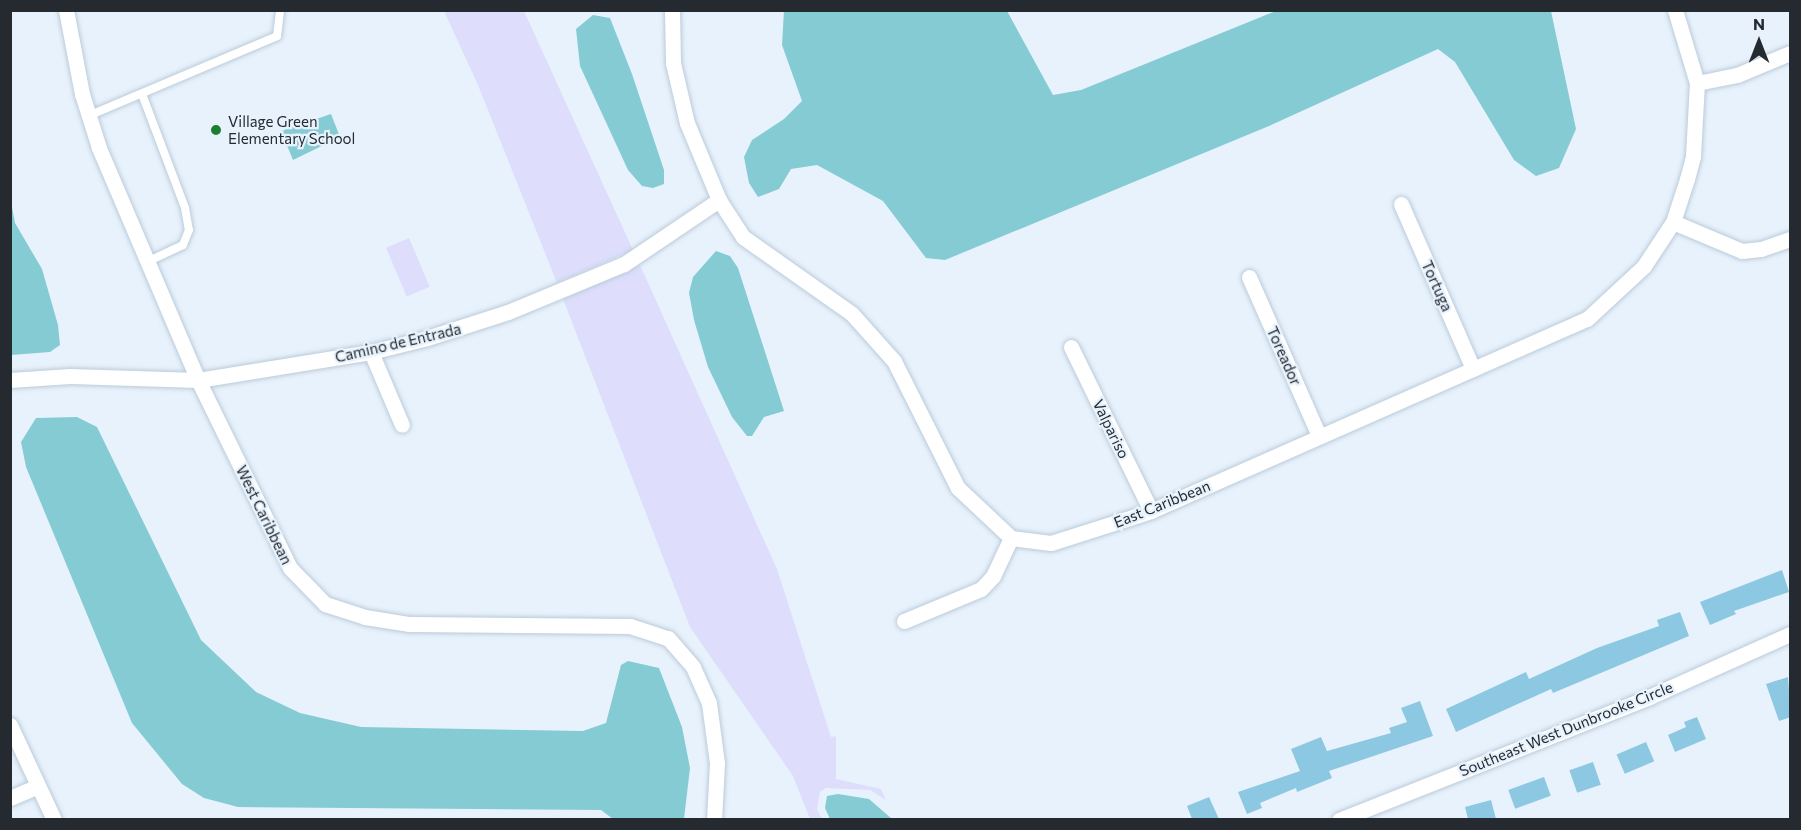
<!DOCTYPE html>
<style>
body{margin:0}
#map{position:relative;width:1801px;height:830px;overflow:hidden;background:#e8f2fc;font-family:Commissioner,sans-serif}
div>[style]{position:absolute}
.green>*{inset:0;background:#dedefc;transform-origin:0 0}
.water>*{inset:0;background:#85cbd4}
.building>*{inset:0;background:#8cc8e1;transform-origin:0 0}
.roads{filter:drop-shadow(0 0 2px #bbcbda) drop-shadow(0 0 2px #bbcbda)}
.service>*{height:8px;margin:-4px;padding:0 4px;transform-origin:4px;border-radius:4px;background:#fff}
.minor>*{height:15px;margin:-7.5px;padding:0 7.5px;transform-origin:7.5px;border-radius:7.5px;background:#fff}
.dots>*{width:16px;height:16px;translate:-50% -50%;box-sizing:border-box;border:3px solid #e8f2fc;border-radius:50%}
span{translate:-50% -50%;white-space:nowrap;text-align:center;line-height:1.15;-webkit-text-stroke:4.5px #e8f2fc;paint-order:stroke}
.poi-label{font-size:15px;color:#242a30}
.left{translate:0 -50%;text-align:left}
.street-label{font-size:15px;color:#242a30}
.frame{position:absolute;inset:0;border:12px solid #242a30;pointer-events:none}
.north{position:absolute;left:1729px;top:12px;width:60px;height:60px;-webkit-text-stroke:4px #e8f2fc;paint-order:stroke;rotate:0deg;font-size:16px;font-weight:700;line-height:24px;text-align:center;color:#242a30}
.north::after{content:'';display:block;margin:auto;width:21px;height:27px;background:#242a30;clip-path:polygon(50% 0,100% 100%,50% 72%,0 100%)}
</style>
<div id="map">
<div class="green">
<div style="clip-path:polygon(444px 11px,524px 11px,633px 250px,557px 283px,478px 85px)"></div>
<div style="left:409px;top:238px;width:53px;height:25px;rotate:67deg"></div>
<div style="clip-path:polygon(640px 265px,777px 569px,831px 737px,836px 736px,836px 779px,881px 789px,886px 800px,870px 790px,826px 788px,820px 792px,817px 809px,822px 819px,810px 819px,793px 776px,690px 627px,563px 299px)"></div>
</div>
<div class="water">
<div style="clip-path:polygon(784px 10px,1007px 11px,1053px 95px,1081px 90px,1276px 11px,1551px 11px,1576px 129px,1559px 168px,1536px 176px,1514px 160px,1455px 62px,1438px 49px,1269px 126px,945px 260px,926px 258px,883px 201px,817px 165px,791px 169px,779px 189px,758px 197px,749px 183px,744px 157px,752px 140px,784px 119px,802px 101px,782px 45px)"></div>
<div style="clip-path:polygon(593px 15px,610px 18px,632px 74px,664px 170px,664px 184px,653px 188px,642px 186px,628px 170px,580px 66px,576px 29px)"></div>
<div style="clip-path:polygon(331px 114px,340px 137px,293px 160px,281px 131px)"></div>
<div style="clip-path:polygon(11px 202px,15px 223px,42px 269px,58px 325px,60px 345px,50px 352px,11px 355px)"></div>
<div style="clip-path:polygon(716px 251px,730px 256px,738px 268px,784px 411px,764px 417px,752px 436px,747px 436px,732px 417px,708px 367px,694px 320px,689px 293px,693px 277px)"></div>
<div style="clip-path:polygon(77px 417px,97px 427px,201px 640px,256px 692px,300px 713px,361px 727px,583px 731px,606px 723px,621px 665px,628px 661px,659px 668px,682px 727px,690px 768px,684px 819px,613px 819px,601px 810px,238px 807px,204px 798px,182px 784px,132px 723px,26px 467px,21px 442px,36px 418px)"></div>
<div style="clip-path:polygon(838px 794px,869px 799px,892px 819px,830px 819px,825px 808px,827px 796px)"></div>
</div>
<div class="building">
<div style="clip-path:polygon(1782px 570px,1789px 592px,1734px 611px,1736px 614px,1710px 625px,1700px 602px)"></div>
<div style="clip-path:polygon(1680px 612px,1689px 636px,1553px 693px,1551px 689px,1456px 732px,1446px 709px,1526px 672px,1529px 679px,1597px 648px,1659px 626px,1657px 620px)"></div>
<div style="clip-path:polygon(1788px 677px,1791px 717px,1779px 721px,1766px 684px)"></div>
<div style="clip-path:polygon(1420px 701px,1433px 736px,1329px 771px,1332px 778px,1297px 792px,1296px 788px,1260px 803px,1262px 808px,1247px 814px,1238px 792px,1300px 771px,1291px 749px,1321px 737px,1327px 751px,1391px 733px,1389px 728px,1407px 722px,1401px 708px)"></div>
<div style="clip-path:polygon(1697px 717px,1706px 739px,1675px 752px,1668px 735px,1686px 727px,1684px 722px)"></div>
<div style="left:1646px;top:742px;width:21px;height:32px;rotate:67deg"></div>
<div style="left:1593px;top:762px;width:24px;height:25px;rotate:71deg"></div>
<div style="left:1544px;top:777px;width:20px;height:38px;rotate:70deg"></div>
<div style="clip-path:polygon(1209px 797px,1219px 819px,1192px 819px,1187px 806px)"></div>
<div style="clip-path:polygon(1491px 800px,1496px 819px,1468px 819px,1465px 807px)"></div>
</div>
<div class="roads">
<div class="service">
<div style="left:142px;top:94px;width:122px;rotate:69.3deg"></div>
<div style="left:185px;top:208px;width:22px;rotate:80deg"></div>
<div style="left:189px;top:230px;width:16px;rotate:112deg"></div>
<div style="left:183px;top:245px;width:38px;rotate:155deg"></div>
<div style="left:88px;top:116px;width:205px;rotate:-22.9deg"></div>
<div style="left:277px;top:36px;width:26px;rotate:-83deg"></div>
</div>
<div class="minor">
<div style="left:66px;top:10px;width:86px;rotate:79.2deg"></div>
<div style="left:82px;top:94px;width:57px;rotate:72.5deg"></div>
<div style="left:99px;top:148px;width:252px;rotate:66.9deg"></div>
<div style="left:198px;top:380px;width:209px;rotate:63.9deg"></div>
<div style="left:290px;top:568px;width:50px;rotate:45.8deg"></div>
<div style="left:325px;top:604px;width:42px;rotate:18deg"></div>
<div style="left:365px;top:617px;width:45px;rotate:9deg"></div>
<div style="left:409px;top:624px;width:221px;rotate:0.5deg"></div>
<div style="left:630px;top:626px;width:40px;rotate:18deg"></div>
<div style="left:668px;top:638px;width:38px;rotate:49deg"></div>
<div style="left:693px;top:667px;width:39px;rotate:66deg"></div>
<div style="left:709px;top:703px;width:61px;rotate:82.4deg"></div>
<div style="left:717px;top:763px;width:57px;rotate:93deg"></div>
<div style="left:672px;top:10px;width:53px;rotate:88.9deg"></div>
<div style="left:673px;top:63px;width:62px;rotate:76.9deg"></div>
<div style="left:687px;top:123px;width:83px;rotate:67.4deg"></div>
<div style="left:719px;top:200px;width:44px;rotate:57deg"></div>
<div style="left:743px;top:237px;width:133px;rotate:35.2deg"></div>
<div style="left:852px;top:314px;width:63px;rotate:48.2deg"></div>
<div style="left:894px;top:361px;width:142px;rotate:63.3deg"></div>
<div style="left:958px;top:488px;width:73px;rotate:43.3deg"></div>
<div style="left:1011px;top:538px;width:40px;rotate:7.1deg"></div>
<div style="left:1051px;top:543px;width:105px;rotate:-17.7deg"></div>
<div style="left:1151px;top:511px;width:476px;rotate:-23.8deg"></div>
<div style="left:1587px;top:319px;width:78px;rotate:-42.9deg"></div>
<div style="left:1644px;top:266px;width:53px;rotate:-56.6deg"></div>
<div style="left:1673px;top:222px;width:45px;rotate:-72deg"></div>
<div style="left:1687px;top:179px;width:24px;rotate:-75deg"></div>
<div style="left:1693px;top:156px;width:73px;rotate:-86.9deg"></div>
<div style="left:1697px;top:83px;width:76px;rotate:-106.8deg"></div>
<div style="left:1697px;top:83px;width:41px;rotate:-11.3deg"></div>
<div style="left:1737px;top:75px;width:57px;rotate:-22.5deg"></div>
<div style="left:1401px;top:204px;width:180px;rotate:66.4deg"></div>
<div style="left:1673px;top:222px;width:75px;rotate:22.8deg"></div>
<div style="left:1742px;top:251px;width:19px;rotate:-6deg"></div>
<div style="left:1761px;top:249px;width:31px;rotate:-19deg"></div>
<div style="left:1249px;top:277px;width:174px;rotate:66.2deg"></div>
<div style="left:1071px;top:347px;width:182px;rotate:64deg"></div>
<div style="left:371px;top:352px;width:79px;rotate:67deg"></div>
<div style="left:10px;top:380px;width:60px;rotate:-3.8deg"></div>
<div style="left:70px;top:376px;width:128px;rotate:1.8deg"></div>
<div style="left:198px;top:380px;width:175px;rotate:-9.2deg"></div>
<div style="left:371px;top:352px;width:58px;rotate:-14deg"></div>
<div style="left:427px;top:338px;width:85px;rotate:-17.8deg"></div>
<div style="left:508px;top:312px;width:126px;rotate:-22.5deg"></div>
<div style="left:624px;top:264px;width:115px;rotate:-34deg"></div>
<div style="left:904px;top:621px;width:83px;rotate:-22.6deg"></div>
<div style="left:981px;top:589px;width:18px;rotate:-47deg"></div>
<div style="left:993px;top:576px;width:42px;rotate:-64.7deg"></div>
<div style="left:10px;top:725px;width:105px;rotate:65.1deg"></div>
<div style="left:10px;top:798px;width:30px;rotate:-23deg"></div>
<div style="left:1339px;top:820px;width:334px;rotate:-21.6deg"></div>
<div style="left:1649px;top:697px;width:154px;rotate:-24.1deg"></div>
</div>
</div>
<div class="dots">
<div style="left:216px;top:130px;background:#1b7f32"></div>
</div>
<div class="poi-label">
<span class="left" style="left:228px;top:130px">Village Green<br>Elementary School</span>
</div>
<div class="street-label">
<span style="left:1437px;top:286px;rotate:66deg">Tortuga</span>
<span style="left:398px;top:343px;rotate:-13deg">Camino de Entrada</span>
<span style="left:1284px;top:356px;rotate:66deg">Toreador</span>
<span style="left:1111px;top:429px;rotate:64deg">Valpariso</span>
<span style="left:1162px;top:504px;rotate:-22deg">East Caribbean</span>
<span style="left:264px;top:515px;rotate:64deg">West Caribbean</span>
<span style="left:1566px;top:729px;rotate:-22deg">Southeast West Dunbrooke Circle</span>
</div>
<div class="frame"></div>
<div class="north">N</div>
</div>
